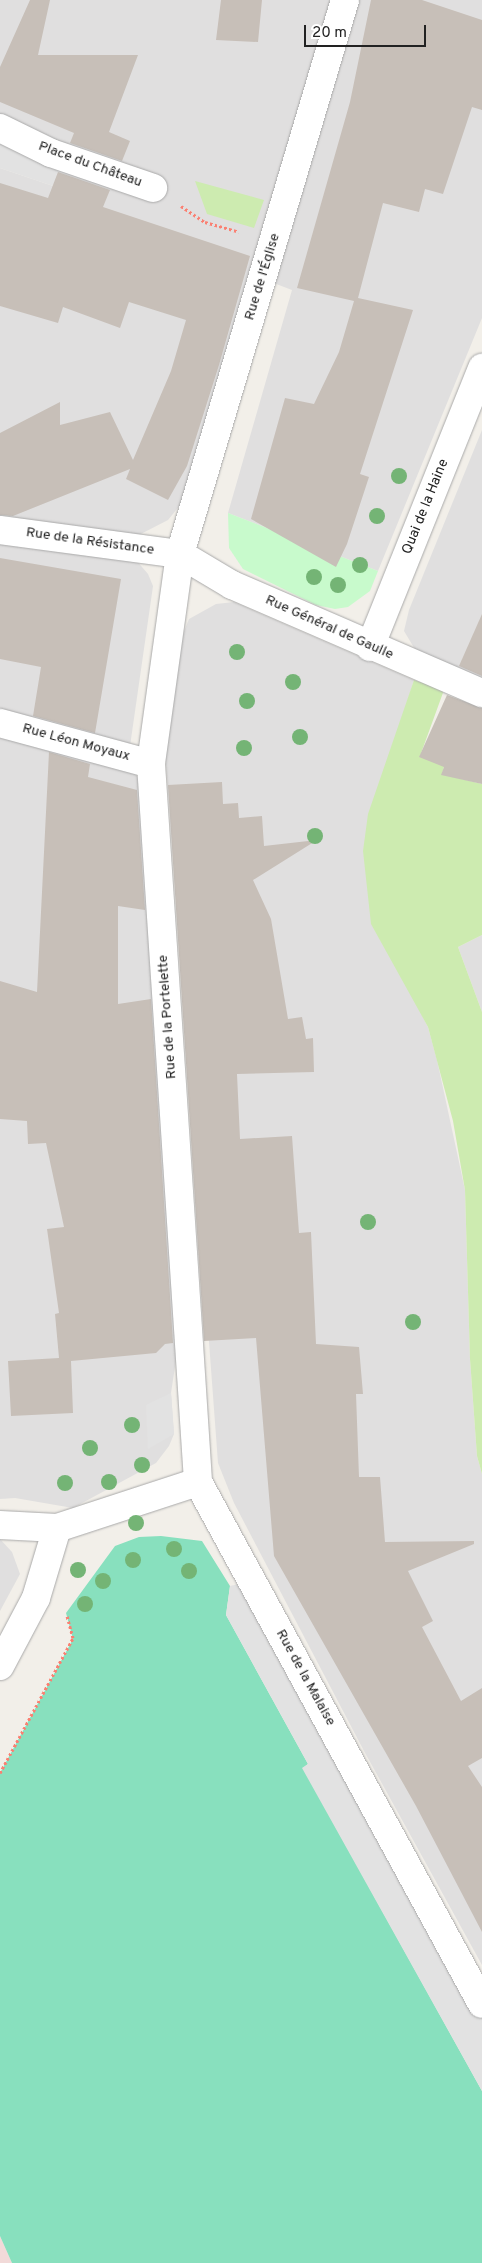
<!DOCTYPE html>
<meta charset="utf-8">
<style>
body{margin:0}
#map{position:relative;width:482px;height:2263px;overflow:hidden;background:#f2efe9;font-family:Overpass,sans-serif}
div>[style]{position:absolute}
.residential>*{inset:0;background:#e0dfdf}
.commercial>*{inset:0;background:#f2dad9}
.grass>*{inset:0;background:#cdebb0}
.park>*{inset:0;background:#c8facc}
.pitch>*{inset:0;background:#88e0be}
.parking>*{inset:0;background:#e2e2e2}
.building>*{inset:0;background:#c7bfb8}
.path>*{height:3px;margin-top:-1.5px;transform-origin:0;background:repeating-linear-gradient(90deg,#fa8072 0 2.5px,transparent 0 5px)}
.roads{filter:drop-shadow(0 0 1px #a9a9a9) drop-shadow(0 0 1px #a9a9a9)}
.minor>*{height:28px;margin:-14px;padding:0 14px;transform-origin:14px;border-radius:14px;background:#fff}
.trees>*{width:16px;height:16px;margin:-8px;border-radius:50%;background:#74b475}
span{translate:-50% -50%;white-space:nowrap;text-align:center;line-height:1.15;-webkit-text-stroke:5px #fff;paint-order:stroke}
.street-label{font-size:14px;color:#222}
.scale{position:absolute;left:304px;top:25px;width:122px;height:22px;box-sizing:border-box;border:2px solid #222;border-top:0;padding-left:6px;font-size:15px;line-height:18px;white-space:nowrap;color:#222;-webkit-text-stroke:4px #fff;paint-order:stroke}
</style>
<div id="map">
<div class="residential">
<div style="clip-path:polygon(0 0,335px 0,181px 504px,168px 520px,133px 538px,0 517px,0 168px,59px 188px,0 121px)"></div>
<div style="clip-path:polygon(353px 0,482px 0,482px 318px,378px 571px,228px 513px,292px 290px,271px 282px)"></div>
<div style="clip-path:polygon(482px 430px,482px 681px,416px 651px,404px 631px,409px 610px)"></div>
<div style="clip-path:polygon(0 540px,136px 560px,148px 574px,153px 586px,130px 746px,0 711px)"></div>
<div style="clip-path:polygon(234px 602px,414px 680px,395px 741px,410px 991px,428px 1027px,437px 1060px,465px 1190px,470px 1359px,477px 1456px,482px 1474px,482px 1965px,364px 1751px,234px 1503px,218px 1463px,165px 750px,183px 634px,189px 619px,216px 604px)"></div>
<div style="clip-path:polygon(0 733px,133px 772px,140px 780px,178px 1347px,171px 1393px,174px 1434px,169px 1446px,156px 1463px,73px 1508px,15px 1498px,0 1499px)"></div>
<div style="clip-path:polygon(482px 935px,482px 1012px,458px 947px)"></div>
<div style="clip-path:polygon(0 1539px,12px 1552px,20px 1574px,0 1611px)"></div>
</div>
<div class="commercial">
<div style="clip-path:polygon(0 2236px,12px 2263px,0 2263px)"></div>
</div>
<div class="grass">
<div style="clip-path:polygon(195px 181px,264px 200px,254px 228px,207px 214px)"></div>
<div style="clip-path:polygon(414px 680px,444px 690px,420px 756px,445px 763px,442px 774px,482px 784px,482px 935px,458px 947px,482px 1012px,482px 1474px,477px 1456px,470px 1359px,465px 1190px,453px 1121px,428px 1027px,371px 924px,363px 851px,368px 814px)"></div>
</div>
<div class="park">
<div style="clip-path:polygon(228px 513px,378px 571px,370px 591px,348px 607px,335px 609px,316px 605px,243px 569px,229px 548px)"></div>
</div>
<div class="pitch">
<div style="clip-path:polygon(161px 1536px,202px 1541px,230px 1586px,226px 1615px,308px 1764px,303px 1768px,482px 2091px,482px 2263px,12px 2263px,0 2236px,0 1773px,73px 1639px,66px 1613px,115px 1546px,139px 1537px)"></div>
</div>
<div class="parking">
<div style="clip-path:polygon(0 143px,69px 165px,59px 188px,0 168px)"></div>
<div style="clip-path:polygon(171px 1393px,174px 1434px,148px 1449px,146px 1405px)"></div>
<div style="clip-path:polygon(252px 1581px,482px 2004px,482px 2091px,302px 1768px,308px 1764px,226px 1615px,230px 1586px)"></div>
</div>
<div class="building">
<div style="clip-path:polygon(30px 0,50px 0,38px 55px,138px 55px,109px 132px,130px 141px,122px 161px,70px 143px,74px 133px,0 102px,0 67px)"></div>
<div style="clip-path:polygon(221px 0,262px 0,258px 42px,216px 40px)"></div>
<div style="clip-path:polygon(371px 0,422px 0,482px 20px,482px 110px,472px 107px,443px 194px,425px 189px,419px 212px,383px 203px,358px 298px,413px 310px,360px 474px,369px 477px,347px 544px,336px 567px,251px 519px,285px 398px,314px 404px,339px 352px,354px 301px,297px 288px,350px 102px)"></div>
<div style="clip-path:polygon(58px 172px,110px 190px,103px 207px,250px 256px,219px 365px,187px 466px,168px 500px,126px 479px,130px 469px,13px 516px,0 515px,0 433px,60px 402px,60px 425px,110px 412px,133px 460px,171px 371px,186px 320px,129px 302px,120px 328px,63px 307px,58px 323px,0 306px,0 183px,48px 198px)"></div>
<div style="clip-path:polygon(0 558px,121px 579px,95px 733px,33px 716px,41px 667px,0 659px)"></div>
<div style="clip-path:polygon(482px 614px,482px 676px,459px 666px)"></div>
<div style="clip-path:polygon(447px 695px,482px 708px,482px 784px,441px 775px,444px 767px,419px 757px)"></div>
<div style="clip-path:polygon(49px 752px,90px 764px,88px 777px,137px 790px,145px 910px,118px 906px,118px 1004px,151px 999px,173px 1343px,165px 1344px,156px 1353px,71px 1361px,73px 1413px,11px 1416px,8px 1361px,59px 1358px,55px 1314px,59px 1313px,47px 1229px,64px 1227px,46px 1143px,28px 1144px,27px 1121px,0 1119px,0 981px,37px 992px)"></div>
<div style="clip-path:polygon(222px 782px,223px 804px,238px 803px,239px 818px,262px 816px,264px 846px,317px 840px,253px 880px,271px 919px,288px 1019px,302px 1017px,306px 1039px,313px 1038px,314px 1072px,237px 1074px,240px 1139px,292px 1136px,299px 1233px,311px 1232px,316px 1344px,359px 1347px,363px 1394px,356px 1394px,359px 1477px,380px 1477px,385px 1542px,474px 1541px,474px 1544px,408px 1571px,433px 1621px,422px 1627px,461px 1701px,482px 1688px,482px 1758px,468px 1766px,482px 1787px,482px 1932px,416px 1806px,274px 1556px,256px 1338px,204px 1341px,168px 785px)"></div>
</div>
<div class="path">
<div style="left:181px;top:206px;width:29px;rotate:34deg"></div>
<div style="left:205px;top:222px;width:35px;rotate:16deg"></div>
<div style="left:0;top:1773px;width:153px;rotate:-61.6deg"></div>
<div style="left:73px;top:1638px;width:23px;rotate:-105deg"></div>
</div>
<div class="roads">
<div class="minor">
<div style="left:345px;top:0;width:578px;rotate:106.59deg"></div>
<div style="left:180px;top:554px;width:212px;rotate:97.9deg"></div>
<div style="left:151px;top:764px;width:720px;rotate:86.25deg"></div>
<div style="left:198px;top:1482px;width:594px;rotate:61.45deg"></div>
<div style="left:0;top:128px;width:57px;rotate:26.1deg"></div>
<div style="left:51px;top:153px;width:108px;rotate:18.9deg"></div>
<div style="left:0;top:530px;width:182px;rotate:7.6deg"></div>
<div style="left:180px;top:554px;width:61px;rotate:30.8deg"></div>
<div style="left:232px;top:585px;width:272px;rotate:23.4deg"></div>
<div style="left:370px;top:647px;width:301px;rotate:-68.1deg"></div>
<div style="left:0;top:723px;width:156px;rotate:15.2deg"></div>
<div style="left:0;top:1525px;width:57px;rotate:3deg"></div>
<div style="left:57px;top:1528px;width:148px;rotate:-18.1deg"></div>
<div style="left:0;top:1666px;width:77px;rotate:-62.1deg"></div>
<div style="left:36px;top:1598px;width:73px;rotate:-73.3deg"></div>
</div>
</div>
<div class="trees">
<div style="left:399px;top:476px"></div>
<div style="left:377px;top:516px"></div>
<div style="left:360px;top:565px"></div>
<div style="left:314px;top:577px"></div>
<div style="left:338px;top:585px"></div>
<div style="left:237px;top:652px"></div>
<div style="left:293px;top:682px"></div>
<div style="left:247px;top:701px"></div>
<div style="left:300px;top:737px"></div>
<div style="left:244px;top:748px"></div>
<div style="left:315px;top:836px"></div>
<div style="left:368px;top:1222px"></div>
<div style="left:413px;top:1322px"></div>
<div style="left:132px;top:1425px"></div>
<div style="left:90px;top:1448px"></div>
<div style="left:142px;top:1465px"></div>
<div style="left:109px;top:1482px"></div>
<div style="left:65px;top:1483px"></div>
<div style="left:136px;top:1523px"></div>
<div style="left:174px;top:1549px"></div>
<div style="left:133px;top:1560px"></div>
<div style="left:78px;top:1570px"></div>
<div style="left:189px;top:1571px"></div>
<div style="left:103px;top:1581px"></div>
<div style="left:85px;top:1604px"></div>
</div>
<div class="street-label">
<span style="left:90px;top:165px;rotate:20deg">Place du Château</span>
<span style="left:263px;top:277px;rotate:-73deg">Rue de l'Église</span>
<span style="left:426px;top:507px;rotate:-68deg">Quai de la Haine</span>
<span style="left:90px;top:542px;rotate:8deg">Rue de la Résistance</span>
<span style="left:329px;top:628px;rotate:24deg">Rue Général de Gaulle</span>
<span style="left:76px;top:743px;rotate:15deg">Rue Léon Moyaux</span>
<span style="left:168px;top:1017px;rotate:-94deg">Rue de la Portelette</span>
<span style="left:305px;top:1678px;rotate:61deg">Rue de la Malaise</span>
</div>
<div class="scale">20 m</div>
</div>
